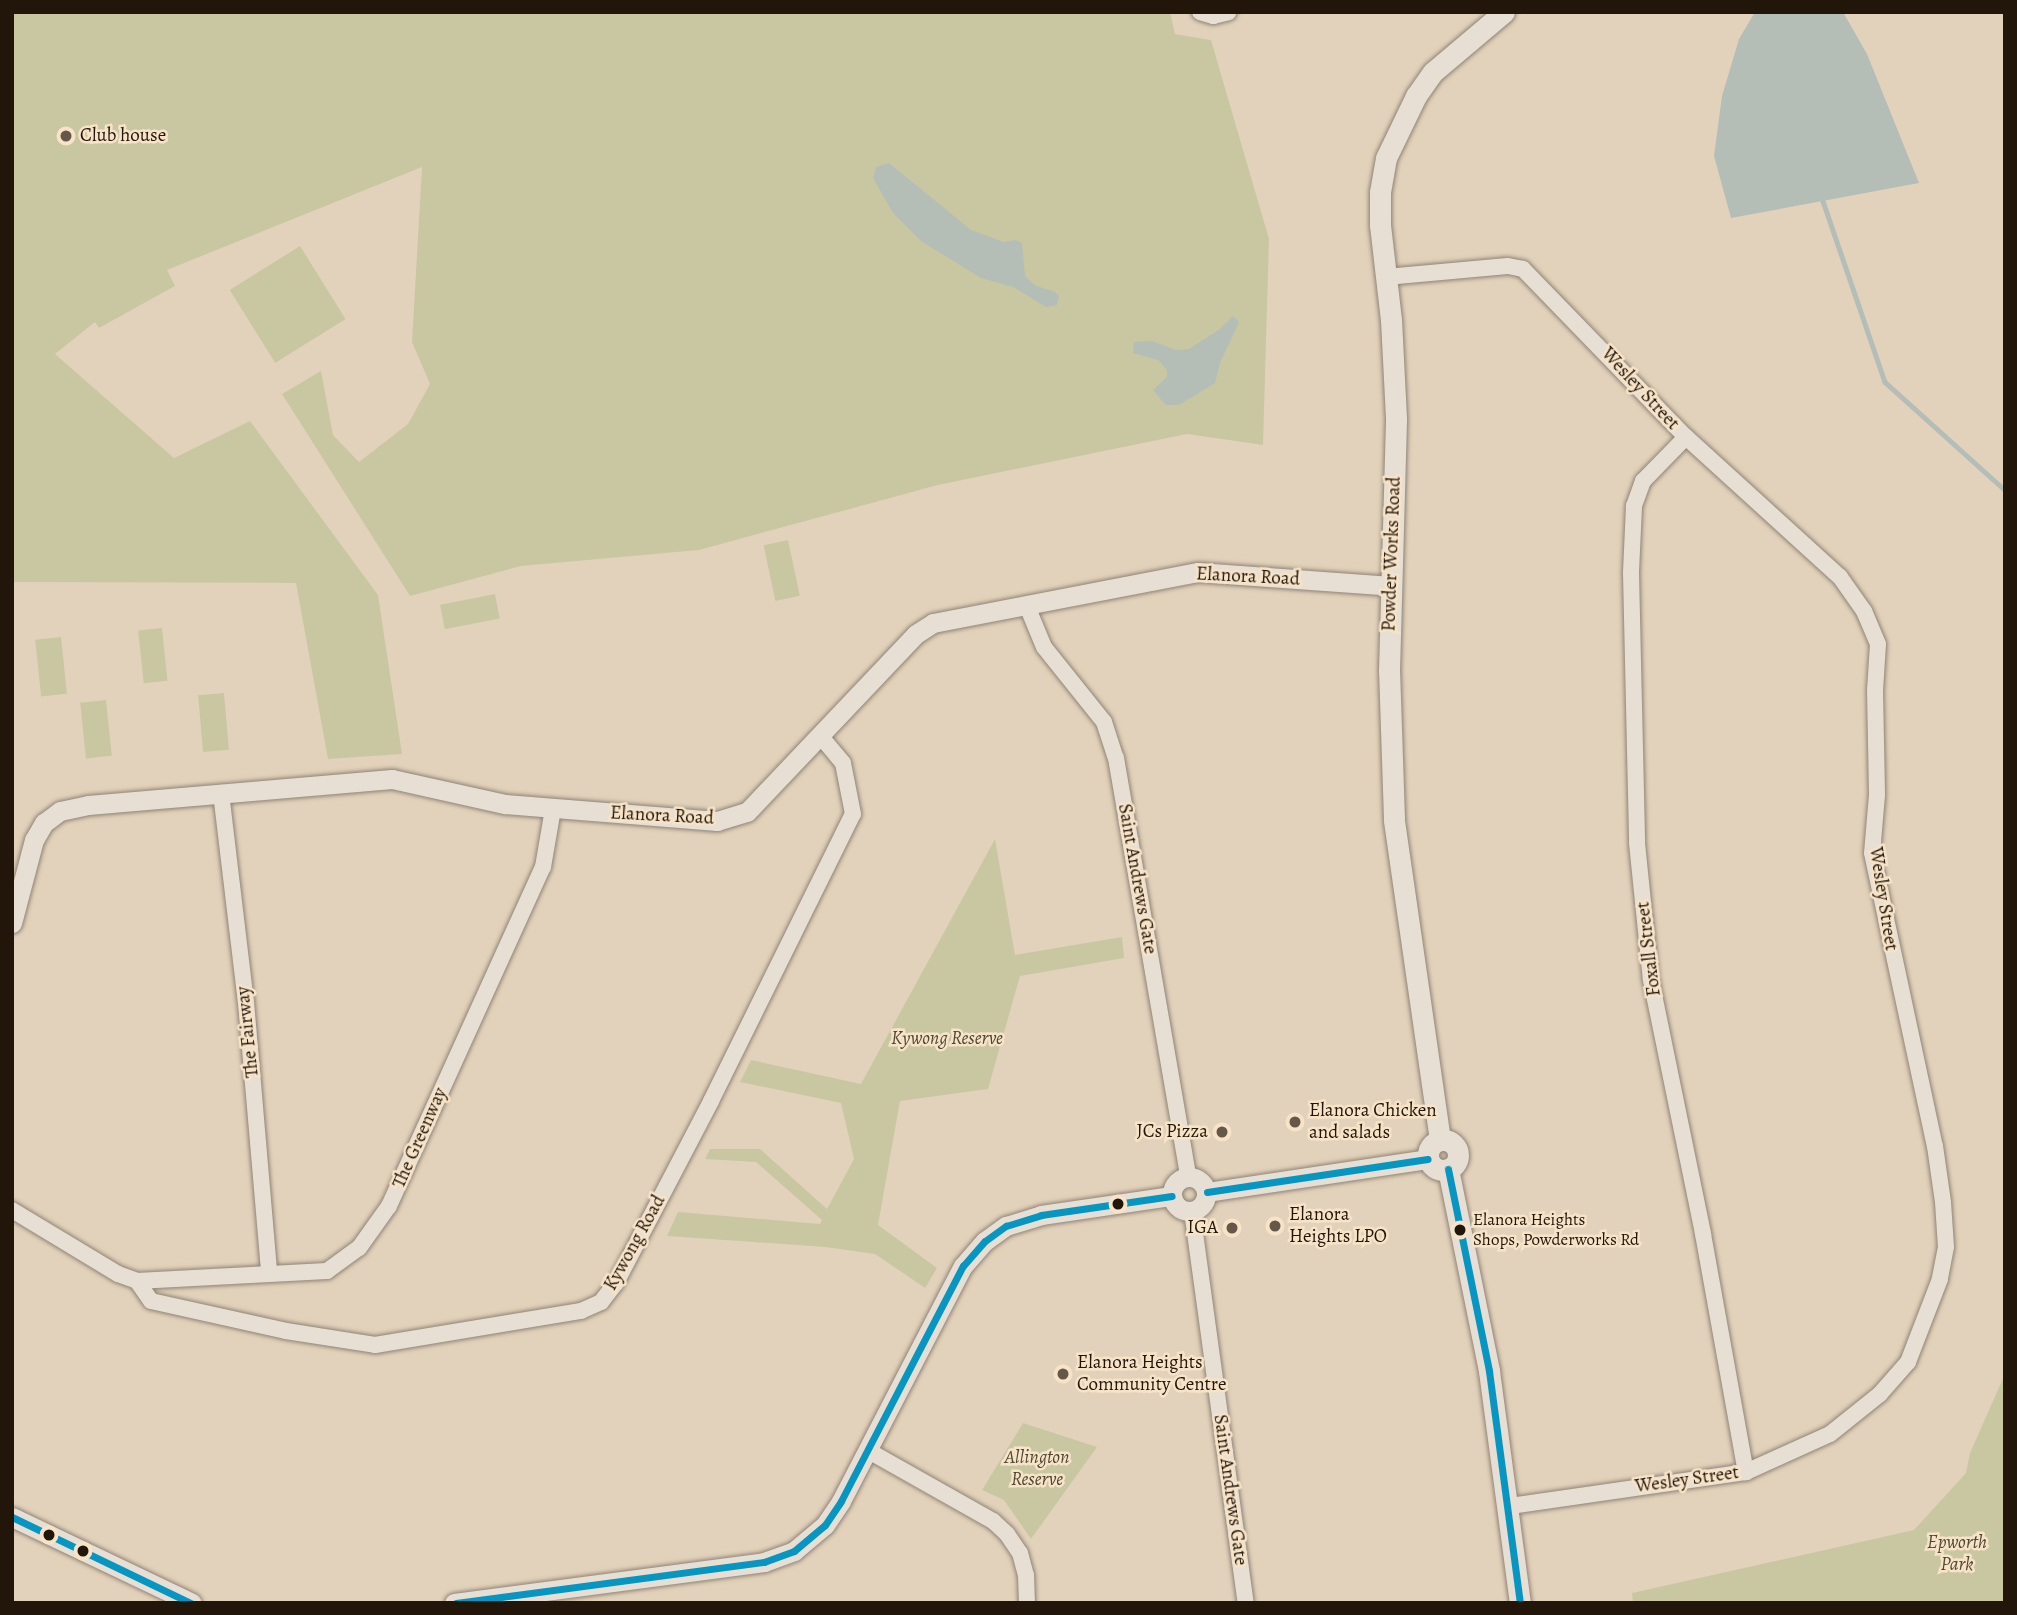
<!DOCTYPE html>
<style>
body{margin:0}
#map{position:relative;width:2017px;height:1615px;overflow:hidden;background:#e3d2bb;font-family:Alegreya,serif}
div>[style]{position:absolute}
.green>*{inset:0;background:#c9c7a2;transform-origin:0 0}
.water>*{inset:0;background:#b4beb7}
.stream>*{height:4.5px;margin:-2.25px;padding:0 2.25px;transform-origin:2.25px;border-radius:2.25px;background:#b4beb7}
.roads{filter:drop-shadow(0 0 2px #8f8476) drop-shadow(0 0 2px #8f8476)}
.minor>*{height:16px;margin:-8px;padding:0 8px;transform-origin:8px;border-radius:8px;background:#e7dfd3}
.tertiary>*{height:19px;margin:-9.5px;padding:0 9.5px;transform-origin:9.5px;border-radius:9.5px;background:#e7dfd3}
.tertiary>.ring{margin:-9.5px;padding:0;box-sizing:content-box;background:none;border:19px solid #e7dfd3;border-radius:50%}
.secondary>*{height:21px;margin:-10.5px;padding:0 10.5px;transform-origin:10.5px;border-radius:10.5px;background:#e7dfd3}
.secondary>.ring{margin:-10.5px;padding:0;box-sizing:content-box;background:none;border:21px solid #e7dfd3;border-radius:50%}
.bus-1>*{height:7px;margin:-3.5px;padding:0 3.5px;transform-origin:3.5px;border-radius:3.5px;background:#0795c1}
.dots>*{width:19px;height:19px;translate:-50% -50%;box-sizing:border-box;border:4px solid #f7e3c8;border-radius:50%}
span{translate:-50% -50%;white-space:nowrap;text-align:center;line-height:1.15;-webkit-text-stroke:5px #f7e3c8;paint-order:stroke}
.bus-label{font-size:17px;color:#22160b}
.left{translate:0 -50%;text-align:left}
.poi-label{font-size:19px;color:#22160b}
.right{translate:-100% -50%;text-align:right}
.street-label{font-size:19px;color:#22160b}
.park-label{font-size:19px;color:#4e4832;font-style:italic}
.frame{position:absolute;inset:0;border:14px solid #22160b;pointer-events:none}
</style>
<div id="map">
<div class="green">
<div style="clip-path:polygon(12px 12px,1170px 12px,1175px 34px,1211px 40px,1269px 239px,1263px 445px,1187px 434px,938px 485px,699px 550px,521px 566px,410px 596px,282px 394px,321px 371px,333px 435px,359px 462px,408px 424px,430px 384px,412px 342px,422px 167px,167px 270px,175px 286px,99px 328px,95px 322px,55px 354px,174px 458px,250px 421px,378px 595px,402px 754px,328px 759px,296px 583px,12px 582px)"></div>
<div style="left:300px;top:246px;width:86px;height:83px;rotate:58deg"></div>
<div style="left:788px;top:540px;width:57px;height:25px;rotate:78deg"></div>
<div style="left:495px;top:594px;width:25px;height:56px;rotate:79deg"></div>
<div style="left:162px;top:628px;width:53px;height:24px;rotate:84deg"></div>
<div style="left:61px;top:637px;width:57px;height:26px;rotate:84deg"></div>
<div style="left:224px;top:693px;width:57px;height:26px;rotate:85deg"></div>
<div style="left:106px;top:700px;width:56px;height:26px;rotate:84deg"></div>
<div style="clip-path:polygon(995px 839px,1015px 955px,1122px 937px,1124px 958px,1020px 976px,988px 1089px,900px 1101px,878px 1225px,937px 1268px,925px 1288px,875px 1254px,825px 1247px,667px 1236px,678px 1212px,820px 1224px,822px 1220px,756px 1162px,705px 1159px,710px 1149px,760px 1149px,827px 1209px,854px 1159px,841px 1103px,740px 1082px,751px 1060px,861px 1084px)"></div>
<div style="clip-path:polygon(2005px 1374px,2005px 1603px,1633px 1603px,1632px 1593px,1914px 1530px,1966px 1473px,1970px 1453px)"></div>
<div style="clip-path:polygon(1023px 1423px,1097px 1447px,1031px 1539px,1004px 1500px,982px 1490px)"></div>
</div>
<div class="water">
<div style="clip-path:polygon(1755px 12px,1843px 12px,1867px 54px,1919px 183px,1731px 218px,1714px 156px,1722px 96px,1739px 39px)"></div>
<div style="clip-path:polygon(889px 163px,971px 230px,1004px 242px,1016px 240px,1022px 243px,1025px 276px,1036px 286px,1055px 292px,1059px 296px,1057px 305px,1046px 307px,1013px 287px,981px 278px,921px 241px,893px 213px,873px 178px,876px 167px)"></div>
<div style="clip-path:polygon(1233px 316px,1239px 322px,1220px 363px,1215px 383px,1179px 405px,1166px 405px,1153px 390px,1167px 377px,1167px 370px,1158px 360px,1133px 353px,1134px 342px,1152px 341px,1176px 350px,1189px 349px,1220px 329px)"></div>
</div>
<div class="stream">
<div style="left:1823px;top:201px;width:191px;rotate:71.1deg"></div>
<div style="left:1885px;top:382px;width:161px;rotate:42deg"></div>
</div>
<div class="roads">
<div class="minor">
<div style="left:1200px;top:12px;width:14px;rotate:17deg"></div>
<div style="left:1213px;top:16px;width:16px;rotate:-14deg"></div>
<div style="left:1386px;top:277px;width:122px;rotate:-5.2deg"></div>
<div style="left:1508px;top:266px;width:15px;rotate:11deg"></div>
<div style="left:1523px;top:269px;width:234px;rotate:45.9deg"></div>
<div style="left:1686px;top:437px;width:208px;rotate:42.3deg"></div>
<div style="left:1840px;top:577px;width:42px;rotate:54.8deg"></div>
<div style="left:1864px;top:611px;width:36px;rotate:67deg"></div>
<div style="left:1878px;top:644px;width:46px;rotate:93.7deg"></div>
<div style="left:1875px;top:690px;width:105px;rotate:88.9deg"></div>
<div style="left:1877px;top:795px;width:58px;rotate:94.9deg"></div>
<div style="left:1872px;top:853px;width:300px;rotate:77.9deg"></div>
<div style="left:1935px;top:1146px;width:57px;rotate:81.9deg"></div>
<div style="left:1943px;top:1202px;width:45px;rotate:86.2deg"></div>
<div style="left:1946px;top:1247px;width:33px;rotate:101deg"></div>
<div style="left:1940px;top:1279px;width:89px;rotate:111.1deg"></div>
<div style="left:1908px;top:1362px;width:43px;rotate:131.2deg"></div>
<div style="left:1880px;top:1394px;width:64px;rotate:141.3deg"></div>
<div style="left:1830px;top:1434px;width:92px;rotate:155.7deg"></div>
<div style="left:1746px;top:1472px;width:239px;rotate:171.8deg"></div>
<div style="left:1686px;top:437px;width:62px;rotate:134.3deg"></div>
<div style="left:1643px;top:481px;width:27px;rotate:110deg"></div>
<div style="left:1634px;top:506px;width:67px;rotate:92.6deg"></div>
<div style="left:1631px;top:573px;width:270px;rotate:88.7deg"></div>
<div style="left:1637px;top:843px;width:138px;rotate:84.2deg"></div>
<div style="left:1651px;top:980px;width:259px;rotate:78.4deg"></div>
<div style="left:1703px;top:1234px;width:242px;rotate:79.8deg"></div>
<div style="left:1027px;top:606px;width:44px;rotate:67.5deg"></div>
<div style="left:1044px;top:647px;width:96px;rotate:51.3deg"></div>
<div style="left:1104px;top:722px;width:38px;rotate:72deg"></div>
<div style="left:1116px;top:758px;width:424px;rotate:80.2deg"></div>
<div style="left:221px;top:793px;width:210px;rotate:83.2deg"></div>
<div style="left:246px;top:1002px;width:272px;rotate:85.1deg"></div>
<div style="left:12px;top:1210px;width:124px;rotate:31.1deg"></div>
<div style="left:118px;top:1274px;width:20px;rotate:20deg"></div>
<div style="left:137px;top:1281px;width:24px;rotate:55deg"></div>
<div style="left:151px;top:1301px;width:138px;rotate:12.5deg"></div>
<div style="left:286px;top:1331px;width:90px;rotate:8.9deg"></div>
<div style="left:375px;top:1345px;width:209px;rotate:-9.4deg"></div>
<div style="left:581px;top:1311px;width:22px;rotate:-24deg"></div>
<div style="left:601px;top:1302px;width:24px;rotate:-52deg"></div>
<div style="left:616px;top:1283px;width:205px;rotate:-62.4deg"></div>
<div style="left:711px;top:1101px;width:320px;rotate:-63.7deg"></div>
<div style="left:853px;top:814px;width:52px;rotate:-101.1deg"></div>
<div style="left:843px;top:763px;width:35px;rotate:-130deg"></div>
<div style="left:1192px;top:1211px;width:396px;rotate:82.2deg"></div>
<div style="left:137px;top:1281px;width:190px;rotate:-3deg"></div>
<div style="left:327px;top:1271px;width:39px;rotate:-36deg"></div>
<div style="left:359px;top:1248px;width:52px;rotate:-54.5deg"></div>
<div style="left:389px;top:1206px;width:372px;rotate:-65.6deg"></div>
<div style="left:543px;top:867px;width:59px;rotate:-80.2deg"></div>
<div style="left:867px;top:1450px;width:145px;rotate:29.4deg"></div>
<div style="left:993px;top:1521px;width:19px;rotate:43deg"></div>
<div style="left:1007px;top:1534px;width:23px;rotate:56deg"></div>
<div style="left:1020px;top:1553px;width:23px;rotate:75deg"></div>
<div style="left:1026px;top:1575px;width:28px;rotate:88deg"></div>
</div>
<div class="tertiary">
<div style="left:12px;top:923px;width:86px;rotate:-75.2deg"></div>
<div style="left:34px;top:840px;width:20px;rotate:-60deg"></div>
<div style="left:44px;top:823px;width:20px;rotate:-37deg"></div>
<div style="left:60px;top:811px;width:29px;rotate:-12deg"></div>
<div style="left:88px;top:805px;width:305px;rotate:-4.9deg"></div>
<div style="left:392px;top:779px;width:116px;rotate:12.5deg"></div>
<div style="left:505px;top:804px;width:213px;rotate:4.6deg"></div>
<div style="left:717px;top:821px;width:31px;rotate:-17deg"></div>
<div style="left:747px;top:812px;width:245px;rotate:-46.5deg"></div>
<div style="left:916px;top:634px;width:20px;rotate:-33deg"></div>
<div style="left:933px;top:623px;width:270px;rotate:-10.9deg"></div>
<div style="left:1198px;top:572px;width:194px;rotate:4.1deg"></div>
<div class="ring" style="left:1172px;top:1177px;width:15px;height:15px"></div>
<div style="left:1207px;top:1192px;width:223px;rotate:-8.5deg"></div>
<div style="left:12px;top:1517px;width:199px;rotate:25.5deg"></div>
<div style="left:454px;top:1603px;width:313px;rotate:-7.5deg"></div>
<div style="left:764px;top:1562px;width:32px;rotate:-20deg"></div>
<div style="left:794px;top:1551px;width:40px;rotate:-40deg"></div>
<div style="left:825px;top:1525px;width:29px;rotate:-56deg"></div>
<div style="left:841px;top:1501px;width:265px;rotate:-62.6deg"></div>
<div style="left:963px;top:1266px;width:33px;rotate:-49deg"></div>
<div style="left:985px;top:1241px;width:26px;rotate:-36deg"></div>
<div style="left:1006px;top:1226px;width:37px;rotate:-17deg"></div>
<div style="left:1041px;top:1215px;width:132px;rotate:-8.3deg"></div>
</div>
<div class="secondary">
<div style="left:1440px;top:1140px;width:324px;rotate:-98.2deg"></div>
<div style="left:1394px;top:819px;width:148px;rotate:-91.9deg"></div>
<div style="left:1389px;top:671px;width:253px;rotate:-88.4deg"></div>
<div style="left:1396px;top:418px;width:98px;rotate:-92.9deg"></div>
<div style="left:1391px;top:320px;width:96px;rotate:-96.6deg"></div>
<div style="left:1380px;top:225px;width:33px;rotate:-90deg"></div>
<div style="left:1380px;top:192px;width:35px;rotate:-80deg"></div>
<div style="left:1386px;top:158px;width:69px;rotate:-64.2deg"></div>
<div style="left:1416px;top:96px;width:29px;rotate:-55deg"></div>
<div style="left:1433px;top:72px;width:93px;rotate:-40.2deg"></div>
<div class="ring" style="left:1428px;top:1140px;width:9px;height:9px"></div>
<div style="left:1448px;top:1169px;width:206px;rotate:78.5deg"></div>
<div style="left:1489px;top:1371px;width:234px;rotate:82.4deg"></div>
</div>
</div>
<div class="bus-1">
<div style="left:1448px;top:1169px;width:206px;rotate:78.5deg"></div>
<div style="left:1489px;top:1371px;width:234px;rotate:82.4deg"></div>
<div style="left:1207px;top:1192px;width:223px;rotate:-8.5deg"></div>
<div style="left:12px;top:1517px;width:199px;rotate:25.7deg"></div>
<div style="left:456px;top:1603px;width:311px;rotate:-7.6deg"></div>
<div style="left:764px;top:1562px;width:32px;rotate:-20deg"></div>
<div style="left:794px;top:1551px;width:40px;rotate:-40deg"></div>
<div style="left:825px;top:1525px;width:29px;rotate:-56deg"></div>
<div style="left:841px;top:1501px;width:265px;rotate:-62.6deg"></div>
<div style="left:963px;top:1266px;width:33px;rotate:-49deg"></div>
<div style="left:985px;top:1241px;width:26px;rotate:-36deg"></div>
<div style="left:1006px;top:1226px;width:37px;rotate:-17deg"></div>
<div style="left:1041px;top:1215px;width:132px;rotate:-8.3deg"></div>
</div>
<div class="dots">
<div style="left:66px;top:136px;background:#665849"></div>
<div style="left:1295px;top:1122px;background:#665849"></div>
<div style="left:1222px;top:1132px;background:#665849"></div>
<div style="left:1118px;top:1204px;background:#22160b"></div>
<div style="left:1275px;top:1226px;background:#665849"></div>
<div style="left:1232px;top:1228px;background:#665849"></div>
<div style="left:1460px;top:1230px;background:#22160b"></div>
<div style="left:1063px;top:1374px;background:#665849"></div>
<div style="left:49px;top:1535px;background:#22160b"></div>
<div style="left:83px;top:1551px;background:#22160b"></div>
</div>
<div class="bus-label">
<span class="left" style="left:1473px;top:1230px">Elanora Heights<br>Shops, Powderworks Rd</span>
</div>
<div class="poi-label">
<span class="left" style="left:80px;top:136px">Club house</span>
<span class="left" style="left:1309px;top:1122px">Elanora Chicken<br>and salads</span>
<span class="right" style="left:1208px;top:1132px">JCs Pizza</span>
<span class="left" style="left:1289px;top:1226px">Elanora<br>Heights LPO</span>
<span class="right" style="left:1218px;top:1228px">IGA</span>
<span class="left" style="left:1077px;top:1374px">Elanora Heights<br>Community Centre</span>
</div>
<div class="street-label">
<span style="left:1640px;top:389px;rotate:47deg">Wesley Street</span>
<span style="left:1392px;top:554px;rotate:-88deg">Powder Works Road</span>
<span style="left:1248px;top:577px;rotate:3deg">Elanora Road</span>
<span style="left:662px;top:816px;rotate:3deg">Elanora Road</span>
<span style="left:1137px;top:879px;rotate:80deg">Saint Andrews Gate</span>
<span style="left:1883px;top:899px;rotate:81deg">Wesley Street</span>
<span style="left:1649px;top:949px;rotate:-97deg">Foxall Street</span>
<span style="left:248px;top:1032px;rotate:-96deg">The Fairway</span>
<span style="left:420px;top:1138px;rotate:-66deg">The Greenway</span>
<span style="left:635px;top:1243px;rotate:-61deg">Kywong Road</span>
<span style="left:1687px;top:1480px;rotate:-8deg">Wesley Street</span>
<span style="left:1230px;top:1490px;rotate:82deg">Saint Andrews Gate</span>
</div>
<div class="park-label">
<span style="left:947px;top:1039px">Kywong Reserve</span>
<span style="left:1037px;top:1469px">Allington<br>Reserve</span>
<span style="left:1957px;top:1554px">Epworth<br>Park</span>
</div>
<div class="frame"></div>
</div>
